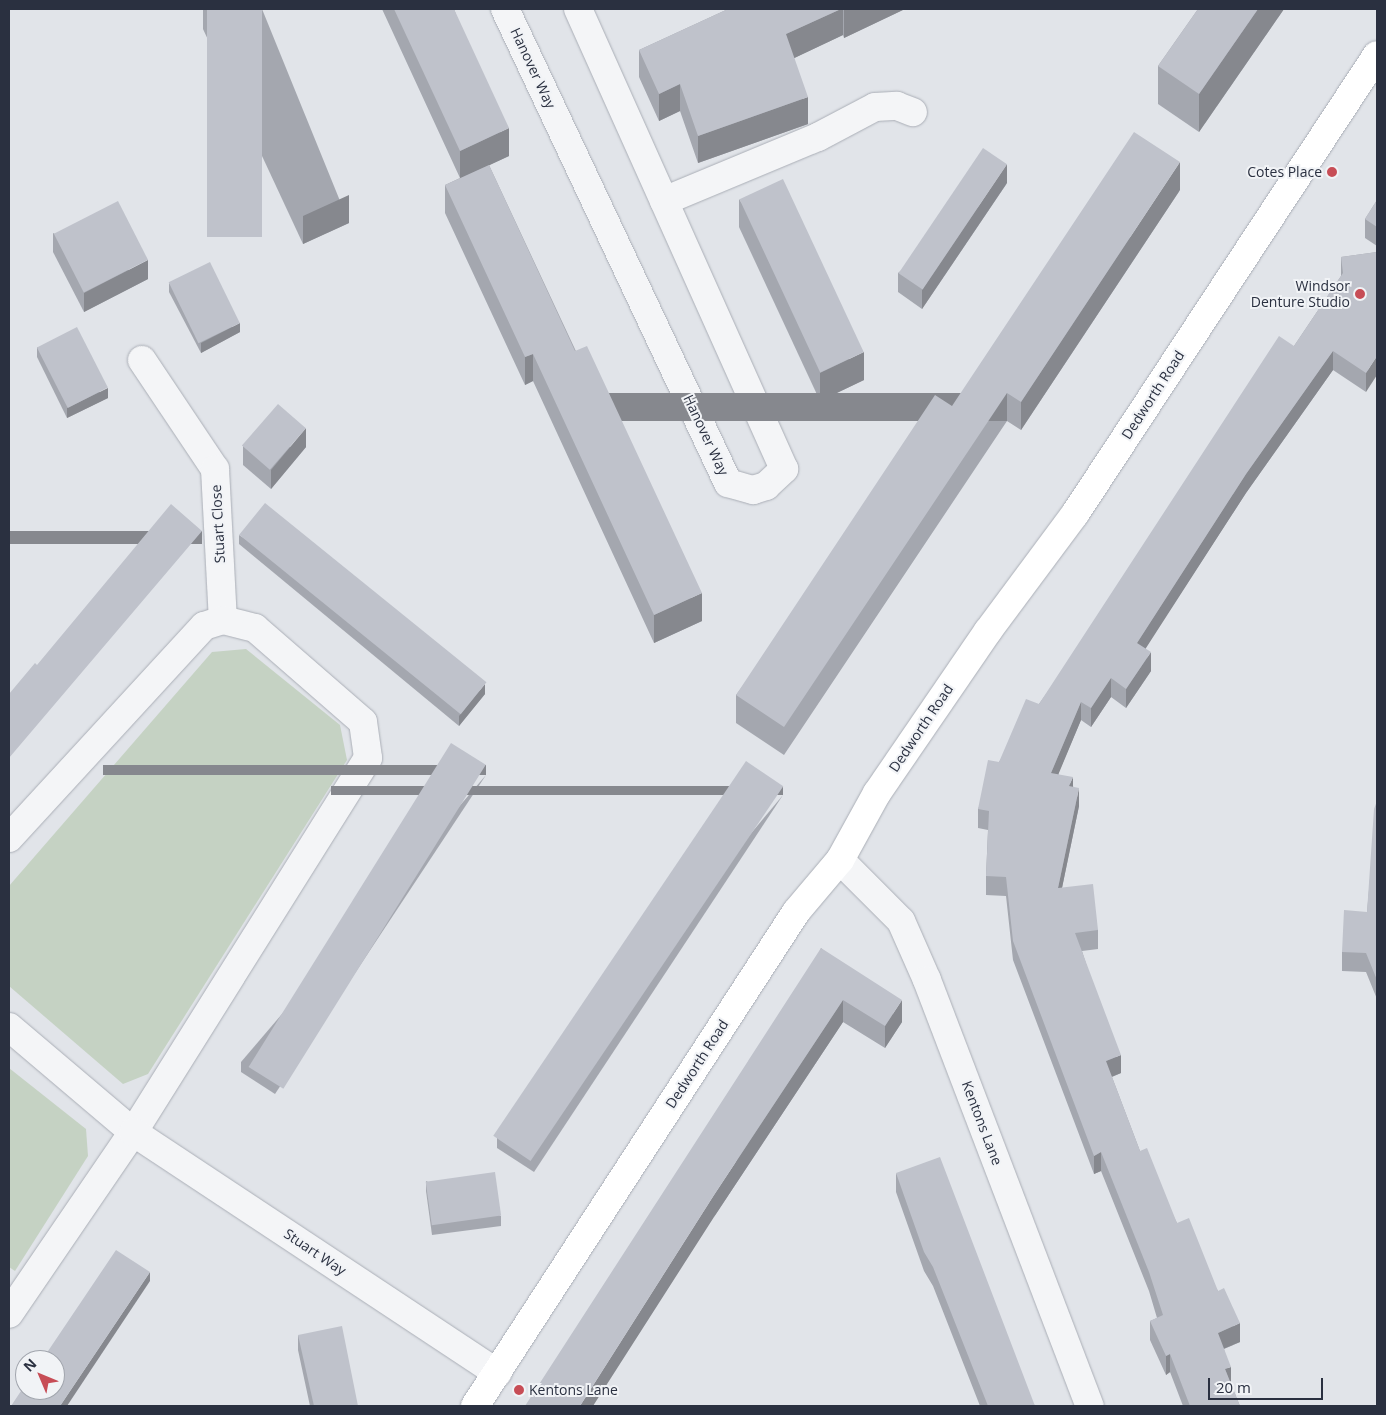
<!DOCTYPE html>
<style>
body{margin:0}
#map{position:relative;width:1386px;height:1415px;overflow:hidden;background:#e1e4e9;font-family:"Open Sans",sans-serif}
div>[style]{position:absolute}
.green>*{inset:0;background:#c5d2c3}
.roads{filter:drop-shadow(0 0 1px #aaaeb6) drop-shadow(0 0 1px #aaaeb6)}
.minor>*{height:28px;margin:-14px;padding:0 14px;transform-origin:14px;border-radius:14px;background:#f4f5f7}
.major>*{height:28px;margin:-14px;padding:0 14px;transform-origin:14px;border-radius:14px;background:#fff}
.wall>*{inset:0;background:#a4a7af}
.shaded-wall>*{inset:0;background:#86888e;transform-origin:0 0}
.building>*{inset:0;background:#bfc2cb;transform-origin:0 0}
.dots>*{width:14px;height:14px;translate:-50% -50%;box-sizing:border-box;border:2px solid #f1f3f6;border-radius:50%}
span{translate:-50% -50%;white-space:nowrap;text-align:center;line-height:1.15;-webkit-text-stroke:4px #f1f3f6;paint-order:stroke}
.street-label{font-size:14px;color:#2a3040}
.poi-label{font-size:14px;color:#2a3040}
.right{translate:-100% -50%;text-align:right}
.left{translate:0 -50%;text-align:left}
.frame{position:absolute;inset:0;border:10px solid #2a3040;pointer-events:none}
.north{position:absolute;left:15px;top:1350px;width:50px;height:50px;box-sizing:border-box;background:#f1f3f6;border:1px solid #a1a5ad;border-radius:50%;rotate:315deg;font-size:14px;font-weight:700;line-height:20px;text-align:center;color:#2a3040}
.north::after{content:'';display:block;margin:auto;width:18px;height:22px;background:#c74d56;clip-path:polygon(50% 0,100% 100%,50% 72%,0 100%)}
.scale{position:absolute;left:1208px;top:1378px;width:115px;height:22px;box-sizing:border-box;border:2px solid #2a3040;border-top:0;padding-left:6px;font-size:15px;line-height:18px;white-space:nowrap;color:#2a3040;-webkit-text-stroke:4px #f1f3f6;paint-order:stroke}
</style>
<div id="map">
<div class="green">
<div style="clip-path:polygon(246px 649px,340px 725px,347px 760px,148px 1074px,123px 1084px,9px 986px,9px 886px,212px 652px)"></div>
<div style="clip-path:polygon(9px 1068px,86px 1129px,88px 1156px,15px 1271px,9px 1267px)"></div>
</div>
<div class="roads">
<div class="minor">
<div style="left:505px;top:9px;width:524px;rotate:64.8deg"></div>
<div style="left:728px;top:483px;width:26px;rotate:16deg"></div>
<div style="left:753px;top:490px;width:14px;rotate:-17deg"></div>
<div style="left:766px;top:486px;width:25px;rotate:-43deg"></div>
<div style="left:784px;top:469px;width:504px;rotate:-114.12deg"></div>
<div style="left:664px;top:201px;width:167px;rotate:-22.6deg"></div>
<div style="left:818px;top:137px;width:64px;rotate:-27.8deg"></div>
<div style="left:875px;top:107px;width:22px;rotate:-3deg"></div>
<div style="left:897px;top:106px;width:17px;rotate:21deg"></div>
<div style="left:142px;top:360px;width:131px;rotate:56.2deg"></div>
<div style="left:215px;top:469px;width:151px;rotate:87deg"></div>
<div style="left:9px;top:838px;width:288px;rotate:-47.4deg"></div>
<div style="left:204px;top:626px;width:20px;rotate:-18deg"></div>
<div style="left:223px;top:620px;width:33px;rotate:14deg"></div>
<div style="left:255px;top:628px;width:143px;rotate:41deg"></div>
<div style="left:363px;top:722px;width:36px;rotate:82deg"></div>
<div style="left:368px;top:758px;width:442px;rotate:122.1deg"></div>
<div style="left:133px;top:1132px;width:220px;rotate:124.3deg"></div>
<div style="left:840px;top:860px;width:86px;rotate:45deg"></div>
<div style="left:901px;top:921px;width:64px;rotate:66.2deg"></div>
<div style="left:927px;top:980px;width:456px;rotate:69.1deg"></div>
<div style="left:9px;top:1027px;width:162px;rotate:40.3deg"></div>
<div style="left:133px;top:1132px;width:437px;rotate:33.5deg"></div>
</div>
<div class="major">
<div style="left:475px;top:1406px;width:589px;rotate:-56.98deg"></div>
<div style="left:796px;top:912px;width:68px;rotate:-49.8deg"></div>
<div style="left:840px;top:860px;width:77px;rotate:-61.1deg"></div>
<div style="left:877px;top:793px;width:196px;rotate:-55.6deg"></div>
<div style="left:988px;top:631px;width:146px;rotate:-53.4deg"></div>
<div style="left:1075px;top:514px;width:549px;rotate:-56.66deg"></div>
</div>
</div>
<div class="wall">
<div style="clip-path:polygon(203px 9px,262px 9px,349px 223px,303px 244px,203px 29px)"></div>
<div style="clip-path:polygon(382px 9px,454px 9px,509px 156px,489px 165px,702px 621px,654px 643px,533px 381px,525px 385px,445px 213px,445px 185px,460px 178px)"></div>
<div style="clip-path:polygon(728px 9px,905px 9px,844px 38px,843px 35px,794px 58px,808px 124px,698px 163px,680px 111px,659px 121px,639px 77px,639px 50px)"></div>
<div style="clip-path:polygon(1198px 9px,1284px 9px,1199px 132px,1158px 104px,1158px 66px)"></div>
<div style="clip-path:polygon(1007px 183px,922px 309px,898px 292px,898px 273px)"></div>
<div style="clip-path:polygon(1180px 190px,1021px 430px,1007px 421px,784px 755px,736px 723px,736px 695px,952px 406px)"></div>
<div style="clip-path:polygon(739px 199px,864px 380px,820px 401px,739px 227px)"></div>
<div style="clip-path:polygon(1377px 200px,1377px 246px,1365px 238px,1365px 219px)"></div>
<div style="clip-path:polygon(53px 233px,148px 279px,84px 312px,53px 252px)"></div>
<div style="clip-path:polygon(1377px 252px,1366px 392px,1333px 370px,1246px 493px,1145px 648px,1151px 671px,1126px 708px,1111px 697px,1091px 727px,1081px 720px,1058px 774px,1073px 786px,1079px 806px,1062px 888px,1098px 930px,1098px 949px,1082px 951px,1121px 1073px,1112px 1077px,1140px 1151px,1177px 1223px,1218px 1291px,1240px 1342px,1224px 1349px,1231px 1384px,1240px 1406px,1183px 1406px,1170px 1372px,1166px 1375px,1150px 1340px,1150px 1321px,1157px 1318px,1149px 1291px,1101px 1171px,1094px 1174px,1013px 960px,1006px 896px,986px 895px,986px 876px,988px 830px,978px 828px,978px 809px,999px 762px,1039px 704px,1294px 346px,1341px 276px,1341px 257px)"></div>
<div style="clip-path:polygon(169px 283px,240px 332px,201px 353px,169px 292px)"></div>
<div style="clip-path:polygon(37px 347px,108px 398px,67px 418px,37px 357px)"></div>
<div style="clip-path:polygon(243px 446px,306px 447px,271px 489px,243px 465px)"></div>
<div style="clip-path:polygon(239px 535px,485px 694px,459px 726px,239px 544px)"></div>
<div style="clip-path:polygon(486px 775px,275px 1094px,241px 1072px,241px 1062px)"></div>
<div style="clip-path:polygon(783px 795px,534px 1172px,497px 1148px,497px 1138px)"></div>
<div style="clip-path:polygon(1377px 801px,1377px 999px,1366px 972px,1342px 971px,1342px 952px,1367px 912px)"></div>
<div style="clip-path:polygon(821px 948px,902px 1022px,885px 1048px,843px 1022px,714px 1217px)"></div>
<div style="clip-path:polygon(896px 1173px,1035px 1406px,980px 1406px,933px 1286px,924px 1271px,896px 1192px)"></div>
<div style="clip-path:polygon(426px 1181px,501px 1216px,501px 1226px,432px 1235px,426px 1191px)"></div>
<div style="clip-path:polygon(298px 1335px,358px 1406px,310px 1406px,298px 1350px)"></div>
</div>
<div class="shaded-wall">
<div style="clip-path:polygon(841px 9px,843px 9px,843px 35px,786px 62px,786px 34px)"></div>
<div style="clip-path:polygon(847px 9px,905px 9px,844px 38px,844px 10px)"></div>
<div style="clip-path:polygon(1258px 9px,1284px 9px,1199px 132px,1199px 94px)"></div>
<div style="clip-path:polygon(680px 84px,680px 111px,659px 121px,659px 94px)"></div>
<div style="clip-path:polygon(808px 97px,808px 124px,698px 163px,698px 136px)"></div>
<div style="clip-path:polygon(509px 128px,509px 156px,460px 179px,460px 151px)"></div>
<div style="clip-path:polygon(1180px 162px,1180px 190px,1021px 430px,1021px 402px)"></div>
<div style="clip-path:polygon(1007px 164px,1007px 183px,922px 309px,922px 290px)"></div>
<div style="clip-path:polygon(349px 195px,349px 223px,303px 244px,303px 216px)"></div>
<div style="clip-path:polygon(148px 260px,148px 279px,84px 312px,84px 293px)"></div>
<div style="clip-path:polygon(240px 323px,240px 332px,201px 353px,201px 343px)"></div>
<div style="clip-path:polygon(1333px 351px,1333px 370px,1246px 493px,1137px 662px,1137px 643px,1246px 474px)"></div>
<div style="clip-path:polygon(864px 352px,864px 380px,820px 401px,820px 373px)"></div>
<div style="clip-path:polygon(533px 354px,533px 381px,525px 385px,525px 357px)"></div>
<div style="clip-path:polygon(1377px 356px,1377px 375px,1366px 392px,1366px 373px)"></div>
<div style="clip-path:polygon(108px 388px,108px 398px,67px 418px,67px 408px)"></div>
<div style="left:1007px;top:393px;width:28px;height:402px;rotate:90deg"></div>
<div style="clip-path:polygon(306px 428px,306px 447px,271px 489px,271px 470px)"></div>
<div style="left:202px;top:531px;width:13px;height:298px;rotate:90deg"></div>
<div style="clip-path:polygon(702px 593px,702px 621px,654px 643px,654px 615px)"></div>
<div style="clip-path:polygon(1151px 652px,1151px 671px,1126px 708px,1126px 689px)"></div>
<div style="clip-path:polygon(1111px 678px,1111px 697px,1091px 727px,1091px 708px)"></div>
<div style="clip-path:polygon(485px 684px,485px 694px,459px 726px,459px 716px)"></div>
<div style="clip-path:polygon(1081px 702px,1081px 720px,1051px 792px,1051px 773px)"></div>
<div style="left:486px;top:765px;width:10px;height:383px;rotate:90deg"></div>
<div style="clip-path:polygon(1073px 777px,1073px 796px,1069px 786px)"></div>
<div style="left:783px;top:786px;width:9px;height:452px;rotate:90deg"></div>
<div style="clip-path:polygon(1079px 788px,1079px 806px,1058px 907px,1058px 888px)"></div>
<div style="clip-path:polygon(843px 1000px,843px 1022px,714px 1217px,593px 1406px,580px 1406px,714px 1195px)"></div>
<div style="clip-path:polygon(902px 1000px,902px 1022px,885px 1048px,885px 1026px)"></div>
<div style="clip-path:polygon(1121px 1055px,1121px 1073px,1106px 1079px,1106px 1061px)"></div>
<div style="clip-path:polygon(1101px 1152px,1101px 1171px,1094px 1174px,1094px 1156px)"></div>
<div style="clip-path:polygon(150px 1272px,150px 1281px,67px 1406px,60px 1406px)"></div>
<div style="clip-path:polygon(1240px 1323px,1240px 1342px,1218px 1351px,1218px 1333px)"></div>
<div style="clip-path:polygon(1170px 1354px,1170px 1372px,1166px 1375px,1166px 1356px)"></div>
<div style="clip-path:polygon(1231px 1367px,1231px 1385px,1225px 1369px)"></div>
</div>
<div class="building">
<div style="left:207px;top:9px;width:55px;height:228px"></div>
<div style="clip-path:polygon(394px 9px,454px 9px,509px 128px,460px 151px)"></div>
<div style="clip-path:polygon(728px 9px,841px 9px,786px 34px,808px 97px,698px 136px,680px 84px,659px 94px,639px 50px)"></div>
<div style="clip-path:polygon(1198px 9px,1258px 9px,1199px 94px,1158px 66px)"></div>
<div style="clip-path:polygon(1134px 132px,1180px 162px,1021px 402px,1007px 393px,784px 727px,736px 695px,935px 395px,952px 406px)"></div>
<div style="left:983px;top:148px;width:29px;height:151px;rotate:34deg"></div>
<div style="clip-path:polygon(489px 165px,575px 351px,587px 346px,702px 593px,654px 615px,533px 354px,525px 357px,445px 185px)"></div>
<div style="left:783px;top:179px;width:191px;height:48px;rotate:65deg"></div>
<div style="clip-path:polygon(1377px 200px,1377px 227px,1365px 219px)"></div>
<div style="left:118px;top:201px;width:66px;height:72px;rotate:63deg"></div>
<div style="clip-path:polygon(1377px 252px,1377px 356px,1366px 373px,1333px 351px,1246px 474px,1137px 643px,1151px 652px,1126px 689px,1111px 678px,1091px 708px,1081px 702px,1051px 773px,1073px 777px,1069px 786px,1079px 788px,1058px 888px,1093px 884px,1098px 930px,1075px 933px,1121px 1055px,1106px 1061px,1140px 1151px,1147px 1148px,1177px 1223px,1189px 1218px,1218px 1291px,1224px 1288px,1240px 1323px,1218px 1333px,1231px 1367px,1225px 1369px,1240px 1406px,1190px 1406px,1170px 1354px,1166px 1356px,1150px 1321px,1163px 1315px,1149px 1272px,1101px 1152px,1094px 1156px,1013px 941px,1006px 877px,986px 876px,989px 811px,978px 809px,988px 760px,999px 762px,1026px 699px,1039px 704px,1279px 336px,1294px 346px,1343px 273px,1341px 257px)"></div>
<div style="left:210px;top:262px;width:68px;height:46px;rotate:64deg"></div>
<div style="left:77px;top:327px;width:68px;height:45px;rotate:63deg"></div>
<div style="left:278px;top:404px;width:37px;height:55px;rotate:41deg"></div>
<div style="left:265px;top:503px;width:285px;height:41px;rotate:39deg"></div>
<div style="clip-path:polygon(171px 504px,202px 531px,9px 758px,9px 694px,35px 663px,37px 665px)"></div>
<div style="left:451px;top:743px;width:41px;height:382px;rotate:32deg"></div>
<div style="left:746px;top:761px;width:45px;height:452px;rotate:34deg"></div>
<div style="clip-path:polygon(1377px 801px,1377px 980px,1366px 953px,1342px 952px,1344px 910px,1367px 912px,1374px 809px)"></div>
<div style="clip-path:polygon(821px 948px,902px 1000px,885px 1026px,843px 1000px,714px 1195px,580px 1406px,525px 1406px)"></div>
<div style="clip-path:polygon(940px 1157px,1035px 1406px,988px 1406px,933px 1267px,924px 1252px,896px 1173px)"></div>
<div style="left:495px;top:1172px;width:44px;height:70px;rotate:82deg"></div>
<div style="clip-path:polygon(116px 1250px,150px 1272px,60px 1406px,11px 1406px,25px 1385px,25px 1390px,55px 1390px,55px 1360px,42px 1360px)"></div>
<div style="clip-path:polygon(342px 1326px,358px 1406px,314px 1406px,298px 1335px)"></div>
</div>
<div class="dots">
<div style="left:1332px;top:172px;background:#c74d56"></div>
<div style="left:1360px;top:294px;background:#c74d56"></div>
<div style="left:519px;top:1390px;background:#c74d56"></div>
</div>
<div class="street-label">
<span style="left:533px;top:68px;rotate:65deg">Hanover Way</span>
<span style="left:1153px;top:395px;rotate:-57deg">Dedworth Road</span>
<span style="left:706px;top:435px;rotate:65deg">Hanover Way</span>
<span style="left:218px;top:524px;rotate:-93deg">Stuart Close</span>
<span style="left:921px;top:728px;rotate:-56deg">Dedworth Road</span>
<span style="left:697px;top:1064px;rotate:-57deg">Dedworth Road</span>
<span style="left:982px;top:1123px;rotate:69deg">Kentons Lane</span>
<span style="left:315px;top:1252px;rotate:34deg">Stuart Way</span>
</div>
<div class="poi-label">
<span class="right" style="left:1322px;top:172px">Cotes Place</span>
<span class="right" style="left:1350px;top:294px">Windsor<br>Denture Studio</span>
<span class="left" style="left:529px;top:1390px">Kentons Lane</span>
</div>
<div class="frame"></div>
<div class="north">N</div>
<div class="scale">20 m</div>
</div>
